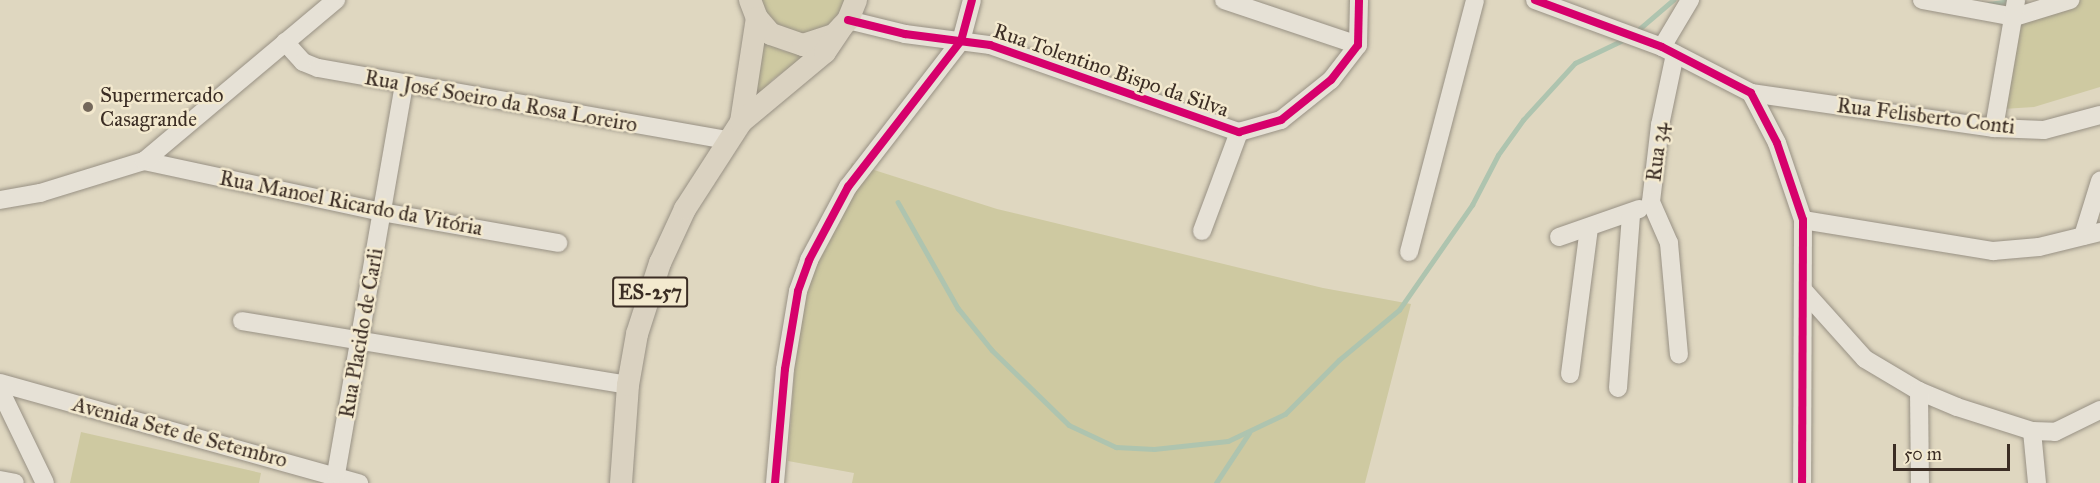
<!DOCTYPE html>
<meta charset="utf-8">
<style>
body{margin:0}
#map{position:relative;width:2100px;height:483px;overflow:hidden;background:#dfd7c0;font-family:"IM FELL Great Primer",serif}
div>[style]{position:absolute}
.green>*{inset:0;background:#cec9a1}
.stream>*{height:4.5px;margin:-2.25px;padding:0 2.25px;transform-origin:2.25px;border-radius:2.25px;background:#aec4af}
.roads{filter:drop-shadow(0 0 2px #989184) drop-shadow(0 0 2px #989184)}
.minor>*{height:18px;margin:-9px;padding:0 9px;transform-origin:9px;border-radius:9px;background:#e6e1d6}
.major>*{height:22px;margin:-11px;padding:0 11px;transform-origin:11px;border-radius:11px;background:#dad2c1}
.cycleway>*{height:8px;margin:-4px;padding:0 4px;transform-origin:4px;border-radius:4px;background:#d6006c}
.dots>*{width:16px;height:16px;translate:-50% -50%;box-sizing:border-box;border:3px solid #f3e9ce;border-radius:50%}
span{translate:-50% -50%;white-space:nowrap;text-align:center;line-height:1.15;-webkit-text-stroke:5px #f3e9ce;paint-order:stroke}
.shield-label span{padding:2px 4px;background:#f3e9ce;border:2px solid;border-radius:4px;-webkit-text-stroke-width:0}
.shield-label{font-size:20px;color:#3b2d24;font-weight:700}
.street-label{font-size:21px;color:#3b2d24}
.poi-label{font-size:21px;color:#3b2d24}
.left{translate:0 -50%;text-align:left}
.scale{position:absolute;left:1893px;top:444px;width:117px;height:27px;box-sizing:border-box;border:3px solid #3b2d24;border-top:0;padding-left:8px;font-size:18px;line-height:21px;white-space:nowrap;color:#3b2d24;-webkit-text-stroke:4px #f3e9ce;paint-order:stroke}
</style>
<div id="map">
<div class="green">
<div style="clip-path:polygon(757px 0,847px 0,830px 26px,802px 36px,774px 26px)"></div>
<div style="clip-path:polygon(2048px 0,2100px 0,2100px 87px,2034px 107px,2003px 109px,2013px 16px)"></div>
<div style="clip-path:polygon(759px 38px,783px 51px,808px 55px,773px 79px,745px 110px)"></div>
<div style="clip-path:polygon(852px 163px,997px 209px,1323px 288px,1411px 304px,1365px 483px,852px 483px,854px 473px,788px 461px,799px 304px)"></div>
<div style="clip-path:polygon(81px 432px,261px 473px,259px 483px,70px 483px)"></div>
</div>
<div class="stream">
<div style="left:1989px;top:4px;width:21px;rotate:-8deg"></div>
<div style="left:1637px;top:31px;width:48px;rotate:-40.7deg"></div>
<div style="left:898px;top:202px;width:122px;rotate:60.5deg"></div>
<div style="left:958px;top:308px;width:54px;rotate:51deg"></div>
<div style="left:992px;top:350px;width:107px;rotate:44.2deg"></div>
<div style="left:1069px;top:425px;width:52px;rotate:25.1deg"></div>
<div style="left:1116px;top:447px;width:38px;rotate:3deg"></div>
<div style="left:1154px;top:449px;width:74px;rotate:-6.2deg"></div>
<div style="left:1228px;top:441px;width:63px;rotate:-25.3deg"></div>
<div style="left:1285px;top:414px;width:76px;rotate:-45deg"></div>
<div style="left:1339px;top:360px;width:78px;rotate:-39.8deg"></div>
<div style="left:1399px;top:310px;width:128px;rotate:-55.2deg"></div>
<div style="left:1472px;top:205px;width:56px;rotate:-62.5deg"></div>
<div style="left:1498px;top:155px;width:43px;rotate:-54.5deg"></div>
<div style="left:1523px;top:120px;width:77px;rotate:-47.6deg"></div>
<div style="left:1575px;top:63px;width:55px;rotate:-25.6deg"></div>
<div style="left:1216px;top:483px;width:60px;rotate:-56.6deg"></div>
</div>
<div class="roads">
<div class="minor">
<div style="left:1224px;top:0;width:141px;rotate:18.6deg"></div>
<div style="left:1535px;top:0;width:135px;rotate:20.3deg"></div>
<div style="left:1662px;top:47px;width:100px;rotate:27.3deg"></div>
<div style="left:1751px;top:93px;width:56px;rotate:62.5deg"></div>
<div style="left:1777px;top:143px;width:81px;rotate:71.3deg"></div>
<div style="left:1803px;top:220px;width:263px;rotate:90.2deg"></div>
<div style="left:1922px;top:0;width:95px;rotate:10.4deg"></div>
<div style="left:2015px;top:17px;width:58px;rotate:-17.2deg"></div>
<div style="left:848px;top:20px;width:59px;rotate:13.8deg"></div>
<div style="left:905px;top:34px;width:86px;rotate:7.4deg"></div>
<div style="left:990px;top:45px;width:264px;rotate:19.3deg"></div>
<div style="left:1239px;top:132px;width:44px;rotate:-15.9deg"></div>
<div style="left:1281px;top:120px;width:64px;rotate:-38.7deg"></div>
<div style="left:1331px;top:80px;width:44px;rotate:-52.4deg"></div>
<div style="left:1358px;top:45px;width:45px;rotate:-88.7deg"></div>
<div style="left:285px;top:42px;width:27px;rotate:48deg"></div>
<div style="left:303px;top:62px;width:16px;rotate:22deg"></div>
<div style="left:318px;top:68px;width:414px;rotate:10deg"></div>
<div style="left:1662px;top:47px;width:55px;rotate:-59.2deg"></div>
<div style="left:1675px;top:54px;width:73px;rotate:101.9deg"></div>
<div style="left:1660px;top:125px;width:78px;rotate:96.7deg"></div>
<div style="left:1651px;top:202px;width:45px;rotate:66.3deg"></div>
<div style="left:1669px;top:243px;width:112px;rotate:84.9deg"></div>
<div style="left:1751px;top:93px;width:246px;rotate:8.2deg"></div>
<div style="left:1994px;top:128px;width:50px;rotate:2.3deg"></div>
<div style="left:2044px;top:130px;width:58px;rotate:-15deg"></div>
<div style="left:1994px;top:128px;width:130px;rotate:-80.2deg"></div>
<div style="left:144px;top:161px;width:242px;rotate:12.1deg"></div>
<div style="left:381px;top:212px;width:180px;rotate:9.9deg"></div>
<div style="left:0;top:200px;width:41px;rotate:-9.9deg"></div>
<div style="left:40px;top:193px;width:109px;rotate:-17.1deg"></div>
<div style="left:144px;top:161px;width:251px;rotate:-40deg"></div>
<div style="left:1803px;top:220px;width:193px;rotate:9.3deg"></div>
<div style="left:1993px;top:251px;width:46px;rotate:-5deg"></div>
<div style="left:2039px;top:247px;width:63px;rotate:-13.8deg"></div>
<div style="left:1202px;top:231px;width:106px;rotate:-69.5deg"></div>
<div style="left:2083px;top:236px;width:58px;rotate:-72.8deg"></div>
<div style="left:1559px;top:237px;width:85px;rotate:-19.3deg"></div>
<div style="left:1409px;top:252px;width:260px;rotate:-75.3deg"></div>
<div style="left:1804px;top:291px;width:91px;rotate:48.1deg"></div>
<div style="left:1865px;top:359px;width:63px;rotate:30.7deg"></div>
<div style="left:1919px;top:391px;width:41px;rotate:22.8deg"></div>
<div style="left:1957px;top:407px;width:79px;rotate:17.7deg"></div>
<div style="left:2032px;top:431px;width:23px;rotate:2deg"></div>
<div style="left:2055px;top:432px;width:50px;rotate:-26.1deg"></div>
<div style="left:242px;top:321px;width:391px;rotate:9.4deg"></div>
<div style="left:1570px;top:374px;width:147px;rotate:-82.6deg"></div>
<div style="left:0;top:383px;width:373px;rotate:15.6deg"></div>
<div style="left:1618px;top:388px;width:173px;rotate:-85.7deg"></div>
<div style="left:0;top:390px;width:103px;rotate:64.2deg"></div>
<div style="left:1919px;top:391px;width:92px;rotate:89.4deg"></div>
<div style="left:2032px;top:431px;width:52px;rotate:84.5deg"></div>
<div style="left:336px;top:474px;width:395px;rotate:-80.1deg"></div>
<div style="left:0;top:480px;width:15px;rotate:11deg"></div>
<div style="left:775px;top:483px;width:114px;rotate:-85deg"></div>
<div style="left:785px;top:369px;width:79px;rotate:-80.5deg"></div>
<div style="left:798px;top:291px;width:33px;rotate:-70deg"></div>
<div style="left:809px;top:260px;width:83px;rotate:-61.9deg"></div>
<div style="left:848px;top:187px;width:185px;rotate:-52.3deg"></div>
<div style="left:961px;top:41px;width:42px;rotate:-75deg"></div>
</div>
<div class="major">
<div style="left:750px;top:0;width:19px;rotate:69deg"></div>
<div style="left:757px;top:18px;width:21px;rotate:49deg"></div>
<div style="left:771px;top:34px;width:34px;rotate:19deg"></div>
<div style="left:803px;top:45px;width:33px;rotate:-18deg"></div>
<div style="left:834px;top:35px;width:21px;rotate:-47deg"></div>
<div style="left:848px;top:20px;width:22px;rotate:-68deg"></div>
<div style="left:741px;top:122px;width:105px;rotate:-81.3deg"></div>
<div style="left:621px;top:483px;width:98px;rotate:-85.9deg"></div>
<div style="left:628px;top:385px;width:52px;rotate:-80deg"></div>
<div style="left:637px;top:334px;width:75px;rotate:-72.1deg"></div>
<div style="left:660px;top:263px;width:60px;rotate:-65.2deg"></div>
<div style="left:685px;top:209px;width:103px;rotate:-57.2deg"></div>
<div style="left:741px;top:122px;width:109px;rotate:-39.8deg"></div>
<div style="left:825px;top:52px;width:30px;rotate:-56deg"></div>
</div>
</div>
<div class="cycleway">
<div style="left:1535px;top:0;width:135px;rotate:20.3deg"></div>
<div style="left:1662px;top:47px;width:100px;rotate:27.3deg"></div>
<div style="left:1751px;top:93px;width:56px;rotate:62.5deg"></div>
<div style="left:1777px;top:143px;width:81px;rotate:71.3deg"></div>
<div style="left:1803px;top:220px;width:263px;rotate:90.2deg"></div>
<div style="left:848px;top:20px;width:59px;rotate:13.8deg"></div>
<div style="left:905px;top:34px;width:86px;rotate:7.4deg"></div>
<div style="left:990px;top:45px;width:264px;rotate:19.3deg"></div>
<div style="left:1239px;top:132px;width:44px;rotate:-15.9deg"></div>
<div style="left:1281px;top:120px;width:64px;rotate:-38.7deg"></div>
<div style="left:1331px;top:80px;width:44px;rotate:-52.4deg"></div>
<div style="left:1358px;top:45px;width:45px;rotate:-88.7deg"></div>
<div style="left:775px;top:483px;width:114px;rotate:-85deg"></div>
<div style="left:785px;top:369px;width:79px;rotate:-80.5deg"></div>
<div style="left:798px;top:291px;width:33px;rotate:-70deg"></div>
<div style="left:809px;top:260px;width:83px;rotate:-61.9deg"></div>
<div style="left:848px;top:187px;width:185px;rotate:-52.3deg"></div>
<div style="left:961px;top:41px;width:42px;rotate:-75deg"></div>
</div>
<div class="dots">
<div style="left:88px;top:107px;background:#74685b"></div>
</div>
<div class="shield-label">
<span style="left:650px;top:292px">ES-257</span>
</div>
<div class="street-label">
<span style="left:1111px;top:70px;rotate:19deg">Rua Tolentino Bispo da Silva</span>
<span style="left:501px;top:101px;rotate:10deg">Rua José Soeiro da Rosa Loreiro</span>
<span style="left:1926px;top:116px;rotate:7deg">Rua Felisberto Conti</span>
<span style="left:1657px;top:152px;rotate:-83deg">Rua 34</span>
<span style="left:351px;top:203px;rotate:11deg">Rua Manoel Ricardo da Vitória</span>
<span style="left:361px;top:333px;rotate:-80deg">Rua Placido de Carli</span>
<span style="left:180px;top:432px;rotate:15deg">Avenida Sete de Setembro</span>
</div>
<div class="poi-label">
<span class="left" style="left:100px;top:107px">Supermercado<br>Casagrande</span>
</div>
<div class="scale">50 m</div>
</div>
